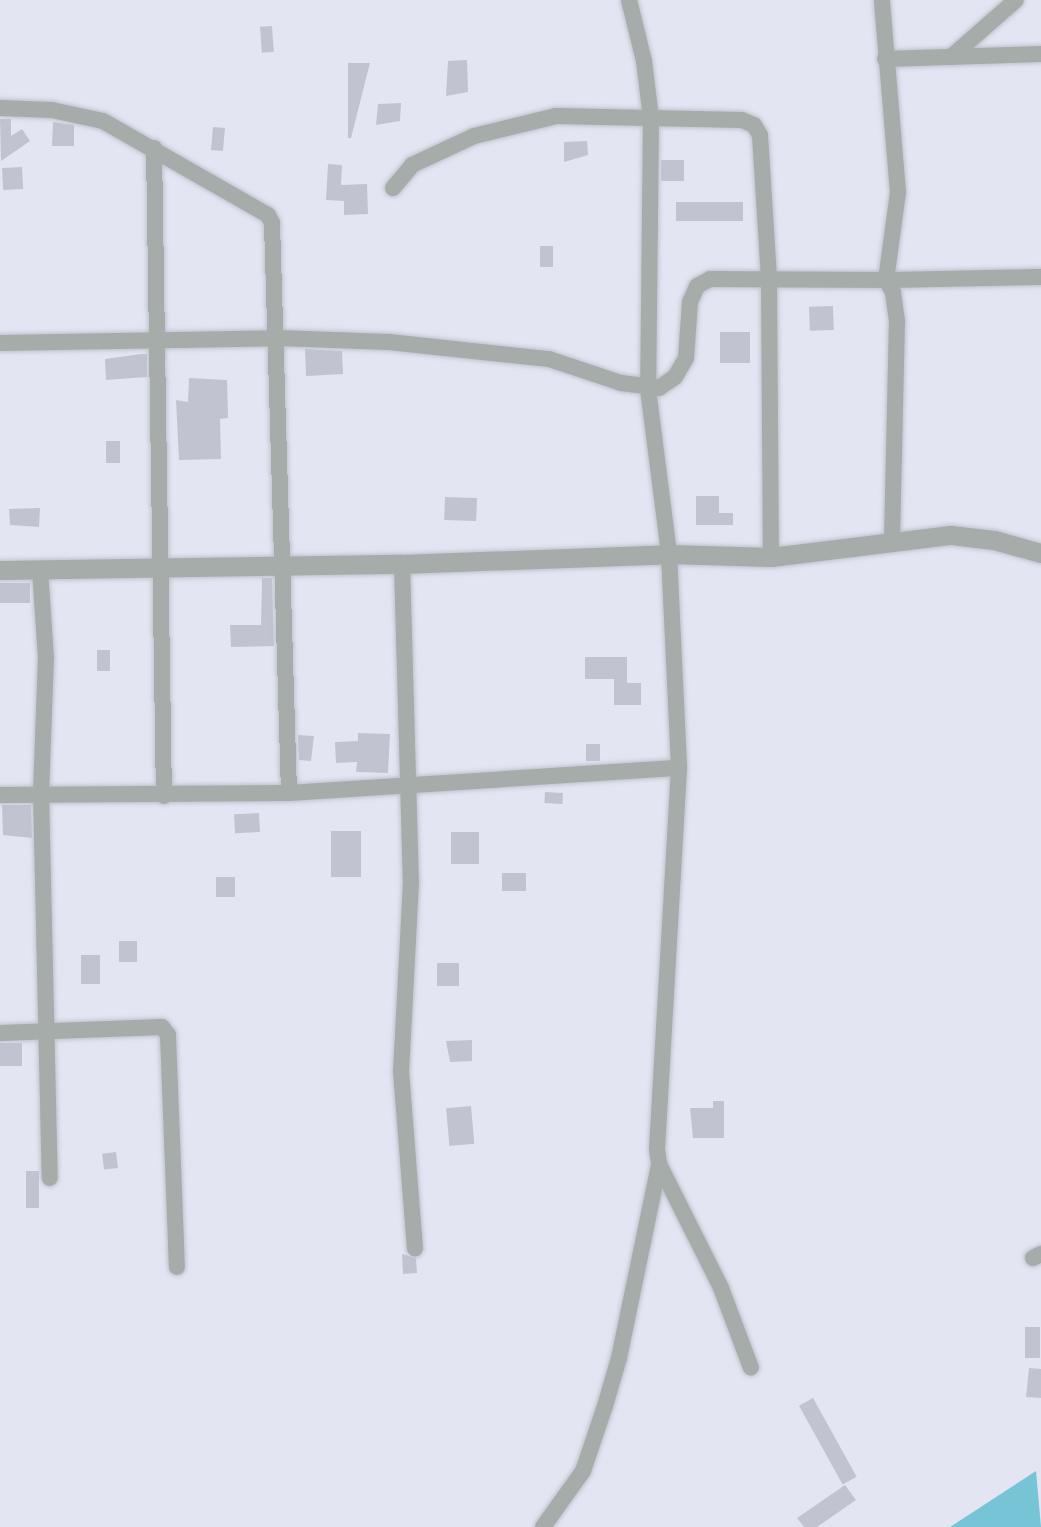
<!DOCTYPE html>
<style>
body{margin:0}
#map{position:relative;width:1041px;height:1527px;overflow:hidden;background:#e3e6f2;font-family:"Playfair Display",serif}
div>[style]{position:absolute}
.water>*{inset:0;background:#78c4d7}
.building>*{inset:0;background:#c1c4d0;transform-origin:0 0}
.roads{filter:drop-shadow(0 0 2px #c0c3ce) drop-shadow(0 0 2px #c0c3ce)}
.minor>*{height:16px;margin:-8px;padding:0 8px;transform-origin:8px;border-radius:8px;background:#a6acaa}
.tertiary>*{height:19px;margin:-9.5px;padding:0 9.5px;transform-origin:9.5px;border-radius:9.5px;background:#a6acaa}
span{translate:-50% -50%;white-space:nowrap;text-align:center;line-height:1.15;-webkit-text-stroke:6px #e3e6f2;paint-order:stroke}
</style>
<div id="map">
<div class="water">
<div style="clip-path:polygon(1036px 1471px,1041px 1527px,950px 1527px)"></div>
</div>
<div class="building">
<div style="left:272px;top:26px;width:26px;height:12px;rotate:86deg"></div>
<div style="clip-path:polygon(467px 60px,468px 92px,446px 96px,448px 61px)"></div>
<div style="clip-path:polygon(348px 63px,370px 63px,351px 138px,348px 138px)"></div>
<div style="clip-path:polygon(401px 103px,400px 121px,376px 125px,378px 104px)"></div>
<div style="clip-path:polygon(0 119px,11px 119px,11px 136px,22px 129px,30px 141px,1px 161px)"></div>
<div style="clip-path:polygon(53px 122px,74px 125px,74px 146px,52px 146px)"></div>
<div style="left:213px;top:127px;width:12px;height:23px;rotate:5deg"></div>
<div style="clip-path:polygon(587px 141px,588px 155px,564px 162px,564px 142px)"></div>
<div style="left:661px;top:160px;width:23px;height:21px"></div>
<div style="clip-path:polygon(328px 164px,342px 165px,341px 185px,367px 184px,368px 214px,344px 215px,344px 201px,326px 200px)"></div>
<div style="left:22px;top:167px;width:22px;height:20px;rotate:87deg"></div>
<div style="left:743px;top:202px;width:19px;height:67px;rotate:90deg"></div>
<div style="left:540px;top:246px;width:13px;height:21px"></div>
<div style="left:833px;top:306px;width:24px;height:24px;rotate:88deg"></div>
<div style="left:750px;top:332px;width:31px;height:30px;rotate:90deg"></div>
<div style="clip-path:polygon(305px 349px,342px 351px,343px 374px,306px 376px)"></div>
<div style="clip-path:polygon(141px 354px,147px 354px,147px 377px,106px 380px,105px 359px)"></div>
<div style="clip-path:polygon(189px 378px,227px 380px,228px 418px,220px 419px,221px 459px,179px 460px,176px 400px,188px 402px)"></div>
<div style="left:106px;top:441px;width:14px;height:22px"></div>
<div style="clip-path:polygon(696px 496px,719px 496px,719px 513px,733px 513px,733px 525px,696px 525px)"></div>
<div style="left:445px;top:497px;width:32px;height:23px;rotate:2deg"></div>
<div style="clip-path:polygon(40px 508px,39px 527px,10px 525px,9px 509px)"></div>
<div style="clip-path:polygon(262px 578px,272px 578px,274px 646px,231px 647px,230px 625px,261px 625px)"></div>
<div style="left:0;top:583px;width:30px;height:20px"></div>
<div style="left:97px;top:650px;width:13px;height:21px"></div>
<div style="clip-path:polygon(585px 657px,627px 657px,627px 683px,641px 683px,641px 705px,614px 705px,614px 679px,585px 679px)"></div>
<div style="clip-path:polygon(358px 733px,390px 734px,388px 773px,356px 772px,357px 762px,336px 763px,335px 742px,358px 741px)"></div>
<div style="clip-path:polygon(298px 735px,314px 736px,311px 761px,299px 760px)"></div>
<div style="left:586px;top:744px;width:14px;height:17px"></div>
<div style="left:545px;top:792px;width:18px;height:11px;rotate:3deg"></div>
<div style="clip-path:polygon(2px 805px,31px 805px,32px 838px,3px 835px)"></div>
<div style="left:259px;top:813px;width:19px;height:25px;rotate:87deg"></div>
<div style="left:331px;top:831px;width:30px;height:46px"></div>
<div style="left:451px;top:832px;width:28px;height:32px"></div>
<div style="left:502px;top:873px;width:24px;height:18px"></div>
<div style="left:216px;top:877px;width:19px;height:20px"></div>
<div style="left:119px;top:941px;width:18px;height:21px"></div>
<div style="left:81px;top:955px;width:19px;height:29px"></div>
<div style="left:437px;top:963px;width:22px;height:23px"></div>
<div style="clip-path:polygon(472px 1040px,472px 1061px,450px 1062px,446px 1041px)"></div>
<div style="left:0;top:1043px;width:22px;height:23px"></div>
<div style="clip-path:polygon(713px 1101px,724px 1101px,724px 1138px,693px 1138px,690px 1108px,713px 1108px)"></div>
<div style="left:471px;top:1106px;width:38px;height:25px;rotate:85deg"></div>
<div style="left:116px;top:1152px;width:16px;height:14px;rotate:83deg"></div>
<div style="left:26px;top:1171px;width:13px;height:37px"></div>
<div style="clip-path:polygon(402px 1254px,416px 1258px,417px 1273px,403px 1274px)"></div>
<div style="left:1025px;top:1327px;width:15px;height:31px"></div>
<div style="clip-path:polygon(1029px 1368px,1041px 1369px,1041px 1398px,1026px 1397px)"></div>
<div style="left:813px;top:1398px;width:90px;height:16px;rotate:61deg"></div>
<div style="clip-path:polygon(845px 1485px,856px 1500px,817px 1527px,804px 1527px,797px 1518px)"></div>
</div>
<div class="roads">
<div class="minor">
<div style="left:629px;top:0;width:63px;rotate:76.2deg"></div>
<div style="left:644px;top:61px;width:57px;rotate:83deg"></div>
<div style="left:651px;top:118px;width:271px;rotate:90.6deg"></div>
<div style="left:648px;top:389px;width:166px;rotate:82.7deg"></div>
<div style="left:669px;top:554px;width:214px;rotate:87.3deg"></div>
<div style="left:679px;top:768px;width:382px;rotate:93.3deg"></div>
<div style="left:657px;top:1149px;width:15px;rotate:82deg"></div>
<div style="left:659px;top:1164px;width:139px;rotate:63.4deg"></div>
<div style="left:721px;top:1288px;width:85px;rotate:69.4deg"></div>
<div style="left:951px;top:57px;width:86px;rotate:-41.2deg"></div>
<div style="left:885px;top:59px;width:156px;rotate:-1.8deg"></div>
<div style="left:0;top:108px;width:52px;rotate:2.2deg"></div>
<div style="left:52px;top:110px;width:52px;rotate:12.2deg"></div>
<div style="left:103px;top:121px;width:190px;rotate:29.7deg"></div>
<div style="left:268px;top:215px;width:9px;rotate:63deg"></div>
<div style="left:272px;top:223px;width:570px;rotate:88.29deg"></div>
<div style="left:154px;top:148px;width:648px;rotate:89.12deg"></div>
<div style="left:393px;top:188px;width:30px;rotate:-50deg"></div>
<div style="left:412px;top:165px;width:68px;rotate:-25.1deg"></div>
<div style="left:474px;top:136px;width:84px;rotate:-13.7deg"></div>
<div style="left:556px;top:116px;width:186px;rotate:1.2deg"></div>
<div style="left:742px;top:120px;width:13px;rotate:23deg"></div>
<div style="left:754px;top:125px;width:12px;rotate:59deg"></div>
<div style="left:760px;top:135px;width:145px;rotate:86.4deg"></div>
<div style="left:769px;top:280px;width:277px;rotate:89.6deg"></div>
<div style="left:0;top:343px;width:278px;rotate:-1deg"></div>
<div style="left:278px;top:338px;width:111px;rotate:2.1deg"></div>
<div style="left:389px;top:342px;width:161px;rotate:6.1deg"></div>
<div style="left:549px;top:359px;width:76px;rotate:18.4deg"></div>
<div style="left:621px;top:383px;width:38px;rotate:7deg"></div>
<div style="left:659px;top:388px;width:19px;rotate:-35deg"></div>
<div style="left:675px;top:377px;width:22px;rotate:-60deg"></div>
<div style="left:686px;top:358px;width:56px;rotate:-85.9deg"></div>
<div style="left:690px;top:302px;width:17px;rotate:-66deg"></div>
<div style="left:697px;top:286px;width:15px;rotate:-28deg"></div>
<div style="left:710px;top:279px;width:176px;rotate:0.3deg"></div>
<div style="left:886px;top:280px;width:89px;rotate:-82.2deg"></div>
<div style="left:898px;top:192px;width:193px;rotate:-94.8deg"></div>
<div style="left:892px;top:540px;width:219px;rotate:-88.7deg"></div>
<div style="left:897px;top:321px;width:29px;rotate:-98deg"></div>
<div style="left:893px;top:292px;width:14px;rotate:-120deg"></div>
<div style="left:886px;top:280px;width:155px;rotate:-1.1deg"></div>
<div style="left:402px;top:564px;width:318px;rotate:88.4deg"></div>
<div style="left:411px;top:882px;width:189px;rotate:93deg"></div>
<div style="left:401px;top:1071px;width:178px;rotate:85.5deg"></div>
<div style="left:40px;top:570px;width:87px;rotate:86.1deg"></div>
<div style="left:46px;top:657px;width:136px;rotate:92.1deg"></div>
<div style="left:41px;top:793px;width:385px;rotate:88.7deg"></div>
<div style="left:0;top:795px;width:289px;rotate:-0.4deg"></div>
<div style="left:289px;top:793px;width:391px;rotate:-3.7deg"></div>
<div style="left:0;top:1033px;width:162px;rotate:-2.1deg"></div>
<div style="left:162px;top:1027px;width:10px;rotate:53deg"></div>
<div style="left:168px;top:1035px;width:232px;rotate:87.8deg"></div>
<div style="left:1033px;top:1258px;width:9px;rotate:-27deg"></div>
<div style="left:543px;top:1527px;width:69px;rotate:-54.5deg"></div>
<div style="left:583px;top:1471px;width:69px;rotate:-71.3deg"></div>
<div style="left:605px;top:1406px;width:50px;rotate:-73.7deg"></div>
<div style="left:619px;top:1358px;width:198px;rotate:-78.3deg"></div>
</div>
<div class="tertiary">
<div style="left:0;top:570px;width:402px;rotate:-0.9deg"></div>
<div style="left:402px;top:564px;width:267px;rotate:-2.1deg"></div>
<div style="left:669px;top:554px;width:102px;rotate:1.7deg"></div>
<div style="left:771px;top:557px;width:181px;rotate:-7deg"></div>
<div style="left:951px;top:535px;width:43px;rotate:6.6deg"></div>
<div style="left:994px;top:540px;width:49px;rotate:15.5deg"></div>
</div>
</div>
</div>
